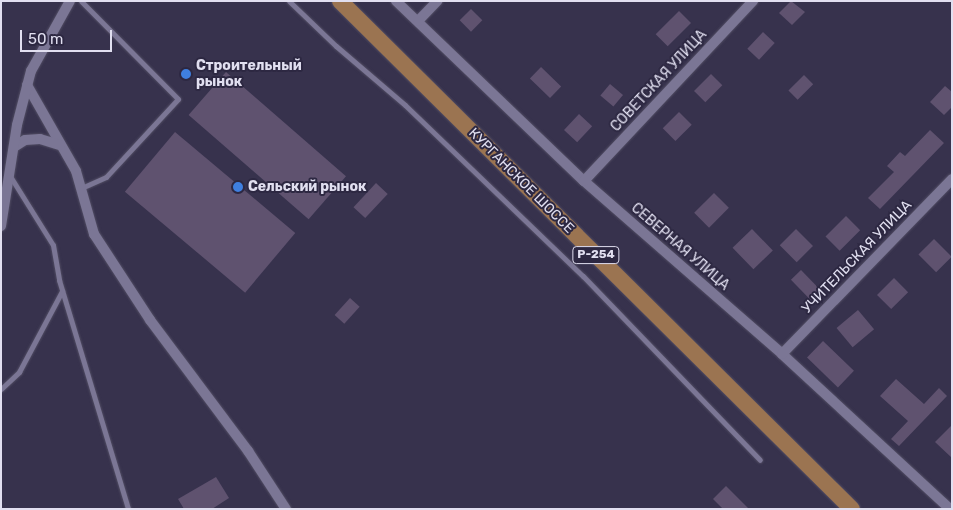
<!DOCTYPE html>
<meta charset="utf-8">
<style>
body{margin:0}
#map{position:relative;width:953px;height:510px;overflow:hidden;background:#37324d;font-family:Rubik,sans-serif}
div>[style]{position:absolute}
.building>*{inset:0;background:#5f526f;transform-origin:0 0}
.roads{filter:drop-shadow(0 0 1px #514d63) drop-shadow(0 0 1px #514d63)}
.service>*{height:5px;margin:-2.5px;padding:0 2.5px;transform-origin:2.5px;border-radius:2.5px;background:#7b7695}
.minor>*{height:10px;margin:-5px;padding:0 5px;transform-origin:5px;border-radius:5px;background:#7b7695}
.primary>*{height:16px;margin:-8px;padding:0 8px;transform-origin:8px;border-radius:8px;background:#9b7451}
.dots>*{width:14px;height:14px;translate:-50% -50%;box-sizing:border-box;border:2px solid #2d2842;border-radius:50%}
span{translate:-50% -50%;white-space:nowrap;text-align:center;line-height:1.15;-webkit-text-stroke:4px #2d2842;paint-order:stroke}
.shield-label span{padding:1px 4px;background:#2d2842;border:1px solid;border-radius:4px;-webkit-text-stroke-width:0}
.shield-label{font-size:12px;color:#e1dff0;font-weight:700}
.poi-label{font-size:14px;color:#e1dff0;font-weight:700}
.left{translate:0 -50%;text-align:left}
.street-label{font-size:14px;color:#e1dff0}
.frame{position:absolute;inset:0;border:2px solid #e1dff0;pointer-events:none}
.scale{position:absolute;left:20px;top:30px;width:92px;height:22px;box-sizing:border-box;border:2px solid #e1dff0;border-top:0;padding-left:6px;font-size:15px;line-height:18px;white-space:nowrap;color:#e1dff0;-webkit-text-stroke:4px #2d2842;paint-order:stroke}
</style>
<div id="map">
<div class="building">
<div style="clip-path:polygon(791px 1px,805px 12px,792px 25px,779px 13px)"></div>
<div style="left:471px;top:9px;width:16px;height:16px;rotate:45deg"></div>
<div style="left:679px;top:11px;width:17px;height:33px;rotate:45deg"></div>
<div style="left:763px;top:32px;width:16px;height:23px;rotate:43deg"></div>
<div style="left:541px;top:67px;width:28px;height:16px;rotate:44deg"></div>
<div style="left:226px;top:72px;width:159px;height:57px;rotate:41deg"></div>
<div style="left:711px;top:74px;width:16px;height:24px;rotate:45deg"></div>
<div style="left:804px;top:75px;width:13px;height:22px;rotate:45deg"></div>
<div style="left:610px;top:84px;width:17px;height:15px;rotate:40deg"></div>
<div style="clip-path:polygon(945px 86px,952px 92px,952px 107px,944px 115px,930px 102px)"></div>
<div style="left:679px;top:112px;width:18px;height:23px;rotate:45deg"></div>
<div style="left:579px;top:114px;width:18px;height:22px;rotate:43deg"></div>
<div style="clip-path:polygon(930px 130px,944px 143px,880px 209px,868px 198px,894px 172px,887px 166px,900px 152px,905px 156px)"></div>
<div style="left:175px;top:132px;width:157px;height:78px;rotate:40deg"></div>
<div style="left:376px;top:183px;width:16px;height:33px;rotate:43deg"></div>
<div style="left:714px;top:193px;width:21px;height:28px;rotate:45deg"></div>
<div style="left:846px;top:216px;width:20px;height:29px;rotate:45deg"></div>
<div style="left:752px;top:229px;width:30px;height:27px;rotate:46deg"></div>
<div style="left:796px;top:229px;width:24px;height:23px;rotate:45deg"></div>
<div style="left:934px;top:239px;width:25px;height:22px;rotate:45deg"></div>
<div style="left:801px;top:270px;width:29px;height:14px;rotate:46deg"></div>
<div style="left:894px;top:278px;width:20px;height:24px;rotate:45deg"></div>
<div style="left:350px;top:298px;width:13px;height:23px;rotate:42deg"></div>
<div style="left:858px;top:310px;width:25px;height:28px;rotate:50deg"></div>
<div style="left:823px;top:341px;width:43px;height:23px;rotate:44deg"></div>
<div style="clip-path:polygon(896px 379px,924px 404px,939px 388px,947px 396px,899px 446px,891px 439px,908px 421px,880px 396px)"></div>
<div style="clip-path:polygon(952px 425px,952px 458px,935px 442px)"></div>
<div style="clip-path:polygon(216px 477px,229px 498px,212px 509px,184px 509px,178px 499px)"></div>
<div style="clip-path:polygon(726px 486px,749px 509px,723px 509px,713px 499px)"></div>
</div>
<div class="roads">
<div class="service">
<div style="left:81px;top:1px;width:138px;rotate:45.3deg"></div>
<div style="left:178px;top:99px;width:106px;rotate:132.7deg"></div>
<div style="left:106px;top:177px;width:27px;rotate:156deg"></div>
<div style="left:289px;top:1px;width:65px;rotate:43.8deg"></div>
<div style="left:336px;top:46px;width:91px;rotate:40.5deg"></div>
<div style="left:405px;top:105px;width:247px;rotate:43.9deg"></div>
<div style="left:583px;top:276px;width:255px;rotate:46.1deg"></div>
<div style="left:10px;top:176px;width:81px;rotate:58.1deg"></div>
<div style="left:53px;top:245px;width:36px;rotate:80deg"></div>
<div style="left:59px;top:280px;width:239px;rotate:73.2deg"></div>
<div style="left:1px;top:389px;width:25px;rotate:-43deg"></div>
<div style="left:19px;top:372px;width:92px;rotate:-62deg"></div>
</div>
<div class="minor">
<div style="left:396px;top:1px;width:260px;rotate:43.8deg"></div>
<div style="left:584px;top:181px;width:263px;rotate:41.1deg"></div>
<div style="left:782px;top:354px;width:229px;rotate:42.7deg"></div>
<div style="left:418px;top:21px;width:28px;rotate:-46deg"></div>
<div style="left:27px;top:85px;width:99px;rotate:60.3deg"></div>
<div style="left:76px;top:171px;width:66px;rotate:74.1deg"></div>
<div style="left:94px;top:234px;width:103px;rotate:56.9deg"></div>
<div style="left:150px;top:320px;width:164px;rotate:53.2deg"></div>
<div style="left:248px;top:451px;width:69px;rotate:56.8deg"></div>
<div style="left:14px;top:147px;width:13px;rotate:-32deg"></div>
<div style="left:25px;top:140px;width:15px;rotate:-4deg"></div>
<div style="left:40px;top:139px;width:21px;rotate:17deg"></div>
<div style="left:584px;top:181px;width:247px;rotate:-46.8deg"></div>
<div style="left:1px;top:226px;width:102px;rotate:-81deg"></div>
<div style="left:17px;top:125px;width:56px;rotate:-75.5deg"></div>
<div style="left:31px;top:71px;width:80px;rotate:-60.9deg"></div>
<div style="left:782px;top:354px;width:244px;rotate:-45.8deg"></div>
</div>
<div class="primary">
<div style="left:340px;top:1px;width:721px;rotate:44.78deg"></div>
</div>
</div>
<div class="dots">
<div style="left:186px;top:74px;background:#3f7fe0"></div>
<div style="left:238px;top:187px;background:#3f7fe0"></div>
</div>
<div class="shield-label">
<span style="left:596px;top:255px">Р-254</span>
</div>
<div class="poi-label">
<span class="left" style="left:196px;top:74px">Строительный<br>рынок</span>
<span class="left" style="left:248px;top:187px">Сельский рынок</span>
</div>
<div class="street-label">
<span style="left:659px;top:81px;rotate:-47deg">СОВЕТСКАЯ УЛИЦА</span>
<span style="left:521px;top:181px;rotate:45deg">КУРГАНСКОЕ ШОССЕ</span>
<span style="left:680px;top:247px;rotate:41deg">СЕВЕРНАЯ УЛИЦА</span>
<span style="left:857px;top:257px;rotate:-46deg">УЧИТЕЛЬСКАЯ УЛИЦА</span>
</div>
<div class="frame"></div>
<div class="scale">50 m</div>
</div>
